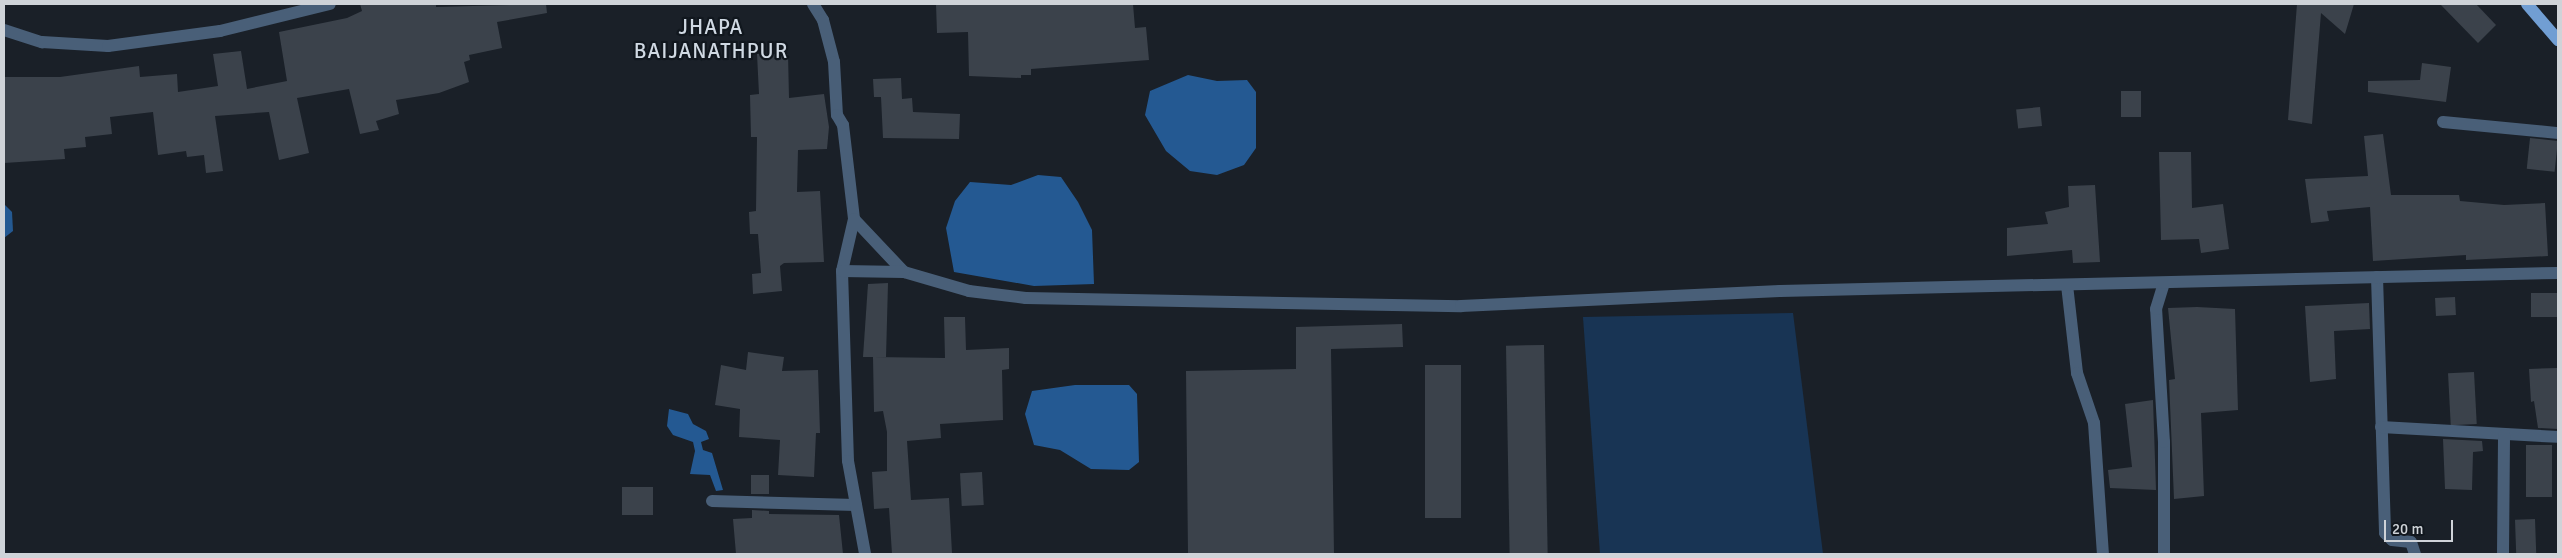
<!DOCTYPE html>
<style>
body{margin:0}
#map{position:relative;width:2562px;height:558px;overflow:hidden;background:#1a2028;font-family:Signika,sans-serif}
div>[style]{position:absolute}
.green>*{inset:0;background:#183454}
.water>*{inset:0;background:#245992}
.building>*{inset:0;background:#3b424b;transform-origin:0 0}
.minor>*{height:12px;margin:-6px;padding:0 6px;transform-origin:6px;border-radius:6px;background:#495f78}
.tertiary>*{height:12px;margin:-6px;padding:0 6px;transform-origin:6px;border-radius:6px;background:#495f78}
.primary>*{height:12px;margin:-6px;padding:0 6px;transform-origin:6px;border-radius:6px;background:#719ed3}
span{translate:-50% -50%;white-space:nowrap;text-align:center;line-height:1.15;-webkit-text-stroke:4.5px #11171e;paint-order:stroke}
.quarter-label{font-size:21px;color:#d0d9e3;letter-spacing:1px}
.frame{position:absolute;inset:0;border:5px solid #cfd3d8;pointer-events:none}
.scale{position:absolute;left:2384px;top:520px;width:69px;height:22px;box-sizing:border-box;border:2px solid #cfd3d8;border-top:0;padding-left:6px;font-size:15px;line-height:18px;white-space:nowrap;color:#cfd3d8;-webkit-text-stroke:4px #11171e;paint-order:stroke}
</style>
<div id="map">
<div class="green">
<div style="clip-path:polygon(1793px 313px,1823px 554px,1600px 554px,1583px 317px)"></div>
</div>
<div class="water">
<div style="clip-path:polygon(1188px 75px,1217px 81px,1247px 80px,1256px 92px,1256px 148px,1244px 165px,1217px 175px,1190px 171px,1166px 151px,1145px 115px,1150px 91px)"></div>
<div style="clip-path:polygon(1038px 175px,1061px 177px,1078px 202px,1092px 230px,1094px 284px,1034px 286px,954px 272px,946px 228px,955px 201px,970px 182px,1011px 185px)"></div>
<div style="clip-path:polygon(4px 204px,12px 212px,13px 231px,4px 238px)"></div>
<div style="clip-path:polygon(1075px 385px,1129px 385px,1137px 394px,1139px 462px,1129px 470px,1091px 469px,1060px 450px,1034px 445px,1025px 414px,1032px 391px)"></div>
<div style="clip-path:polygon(669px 409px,688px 414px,693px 424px,706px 431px,709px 439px,701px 442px,703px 450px,712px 453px,723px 490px,716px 491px,710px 475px,690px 474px,695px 451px,693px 442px,673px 435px,667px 426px)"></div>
</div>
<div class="building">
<div style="clip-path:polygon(360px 4px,436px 4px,436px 7px,546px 4px,547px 13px,497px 22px,502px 48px,469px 55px,470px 60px,464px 62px,469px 82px,439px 93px,396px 100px,399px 114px,376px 121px,379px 130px,360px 134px,349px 89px,297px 98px,309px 153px,279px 160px,269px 112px,215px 116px,223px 171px,206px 173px,204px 155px,187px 157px,186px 151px,158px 155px,153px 112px,110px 117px,112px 134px,85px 137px,86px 147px,64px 149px,65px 159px,4px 163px,5px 77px,60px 77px,139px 66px,140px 77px,177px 74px,178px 92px,218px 86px,213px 54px,241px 51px,247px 89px,287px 81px,279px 32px,347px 18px,362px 11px)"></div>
<div style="clip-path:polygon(936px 4px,1133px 4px,1135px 28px,1146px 27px,1149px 60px,1031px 69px,1031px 75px,1021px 75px,1021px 78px,969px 76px,968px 32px,937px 33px)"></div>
<div style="clip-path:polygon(2297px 4px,2354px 4px,2345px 34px,2321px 13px,2312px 124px,2288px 120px)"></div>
<div style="clip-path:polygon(2440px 4px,2476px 4px,2496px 25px,2478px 43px)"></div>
<div style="clip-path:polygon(757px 54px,788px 54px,789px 98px,824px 94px,829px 127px,827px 149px,798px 150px,797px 192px,820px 191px,824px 262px,784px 263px,780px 266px,782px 291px,753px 294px,752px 274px,761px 273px,758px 234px,750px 234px,749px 212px,756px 211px,757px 137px,751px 137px,750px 95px,759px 94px)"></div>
<div style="clip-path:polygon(2422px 63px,2451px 67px,2446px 102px,2368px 92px,2368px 81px,2420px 80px)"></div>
<div style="clip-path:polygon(901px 78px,902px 99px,912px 98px,913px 112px,960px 114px,959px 139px,883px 138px,881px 97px,874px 97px,873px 79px)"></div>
<div style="left:2121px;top:91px;width:20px;height:26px"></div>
<div style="left:2040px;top:107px;width:19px;height:24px;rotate:84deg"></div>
<div style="clip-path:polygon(2383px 134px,2391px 195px,2459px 195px,2460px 201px,2504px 205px,2545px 203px,2548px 256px,2466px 260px,2466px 255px,2373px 261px,2370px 207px,2327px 211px,2329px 221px,2311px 223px,2305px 179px,2368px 176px,2364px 136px)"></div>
<div style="left:2530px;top:138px;width:28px;height:31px;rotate:6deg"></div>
<div style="clip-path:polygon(2159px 152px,2191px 152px,2192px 208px,2223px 204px,2229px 249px,2201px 253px,2199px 239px,2161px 240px)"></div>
<div style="clip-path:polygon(2095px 185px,2100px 262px,2073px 263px,2072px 250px,2007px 256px,2007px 228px,2048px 224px,2045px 212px,2069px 207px,2068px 186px)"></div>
<div style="clip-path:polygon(888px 283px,886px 357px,863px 357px,868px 284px)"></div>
<div style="left:2531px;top:293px;width:27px;height:24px"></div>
<div style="left:2455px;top:297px;width:18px;height:20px;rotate:87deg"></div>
<div style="clip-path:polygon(2369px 303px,2370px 329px,2334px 331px,2336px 379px,2310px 382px,2305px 306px)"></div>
<div style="clip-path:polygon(2197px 307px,2235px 309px,2238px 410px,2201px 413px,2204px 496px,2174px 499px,2169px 380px,2175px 379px,2168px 308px)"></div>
<div style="clip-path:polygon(944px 317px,965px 317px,966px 350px,1009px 348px,1009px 369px,1002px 370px,1003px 420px,940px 424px,941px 438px,907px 441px,911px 500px,949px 498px,952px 553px,892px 554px,889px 508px,874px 509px,872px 472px,887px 471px,887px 432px,883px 411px,874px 412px,873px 357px,945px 358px)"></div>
<div style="clip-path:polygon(1402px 324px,1403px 347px,1331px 349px,1334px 554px,1188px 554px,1186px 371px,1296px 369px,1296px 327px)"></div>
<div style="left:1544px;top:345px;width:209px;height:38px;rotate:89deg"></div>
<div style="clip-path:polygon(748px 352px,784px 357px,782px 371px,818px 370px,820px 433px,816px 433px,814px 477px,778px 475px,780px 440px,739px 437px,740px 409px,715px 405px,721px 365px,746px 370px)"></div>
<div style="left:1425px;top:365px;width:36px;height:153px"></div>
<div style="clip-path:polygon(2557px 368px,2558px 429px,2538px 428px,2534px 401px,2531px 402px,2529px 369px)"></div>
<div style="left:2474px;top:372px;width:52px;height:26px;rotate:87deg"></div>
<div style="clip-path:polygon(2153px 400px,2156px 490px,2110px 488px,2108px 470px,2132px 467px,2125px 404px)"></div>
<div style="clip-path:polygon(2443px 439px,2482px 441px,2483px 451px,2473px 452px,2472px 490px,2445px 489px)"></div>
<div style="left:2526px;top:445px;width:26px;height:52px"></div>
<div style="left:982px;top:472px;width:33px;height:22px;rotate:87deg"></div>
<div style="left:769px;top:475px;width:19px;height:18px;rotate:90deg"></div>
<div style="left:622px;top:487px;width:31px;height:28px"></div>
<div style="clip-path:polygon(752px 510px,769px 511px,769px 514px,839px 515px,843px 554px,736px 554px,733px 519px,752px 518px)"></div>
<div style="left:2535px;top:519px;width:35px;height:20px;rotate:88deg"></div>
</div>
<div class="minor">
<div style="left:2443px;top:122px;width:116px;rotate:5.5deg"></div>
<div style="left:2377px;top:277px;width:256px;rotate:88.2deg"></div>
<div style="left:2385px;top:533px;width:10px;rotate:45deg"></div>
<div style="left:2392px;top:540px;width:19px;rotate:6deg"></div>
<div style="left:2411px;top:542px;width:13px;rotate:72deg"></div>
<div style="left:2067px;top:285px;width:89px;rotate:83.5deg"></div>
<div style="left:2077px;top:373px;width:53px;rotate:71.2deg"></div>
<div style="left:2094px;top:423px;width:131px;rotate:86.1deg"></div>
<div style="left:2381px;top:427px;width:177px;rotate:3.2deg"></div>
<div style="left:712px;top:501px;width:144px;rotate:1.6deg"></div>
<div style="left:2164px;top:554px;width:112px;rotate:-90deg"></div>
<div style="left:2164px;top:442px;width:133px;rotate:-93.4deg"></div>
<div style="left:2156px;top:309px;width:27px;rotate:-73deg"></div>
<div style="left:2503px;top:554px;width:119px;rotate:-89.5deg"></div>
</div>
<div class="tertiary">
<div style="left:813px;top:4px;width:19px;rotate:58deg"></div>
<div style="left:823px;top:20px;width:43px;rotate:75.3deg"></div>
<div style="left:834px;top:62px;width:53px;rotate:86.8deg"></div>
<div style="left:837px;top:115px;width:12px;rotate:59deg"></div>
<div style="left:843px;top:125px;width:95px;rotate:83.3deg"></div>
<div style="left:854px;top:219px;width:53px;rotate:103deg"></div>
<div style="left:842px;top:271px;width:190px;rotate:88.2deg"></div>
<div style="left:848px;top:461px;width:95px;rotate:79.6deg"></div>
<div style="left:4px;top:30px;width:40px;rotate:18deg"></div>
<div style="left:42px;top:42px;width:66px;rotate:3.5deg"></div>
<div style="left:108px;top:46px;width:113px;rotate:-7.6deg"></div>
<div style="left:220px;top:31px;width:113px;rotate:-13.8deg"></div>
<div style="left:854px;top:219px;width:73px;rotate:46.7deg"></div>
<div style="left:904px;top:272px;width:68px;rotate:16.3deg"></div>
<div style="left:969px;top:291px;width:57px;rotate:7deg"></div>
<div style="left:1026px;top:298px;width:435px;rotate:1.1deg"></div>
<div style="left:1461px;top:306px;width:319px;rotate:-2.7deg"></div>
<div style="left:1780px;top:291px;width:778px;rotate:-1.33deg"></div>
<div style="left:842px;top:271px;width:62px;rotate:0.9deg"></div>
</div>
<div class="primary">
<div style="left:2527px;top:4px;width:48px;rotate:49.3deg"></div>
</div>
<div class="quarter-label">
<span style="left:711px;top:39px">JHAPA<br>BAIJANATHPUR</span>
</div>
<div class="frame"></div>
<div class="scale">20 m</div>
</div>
